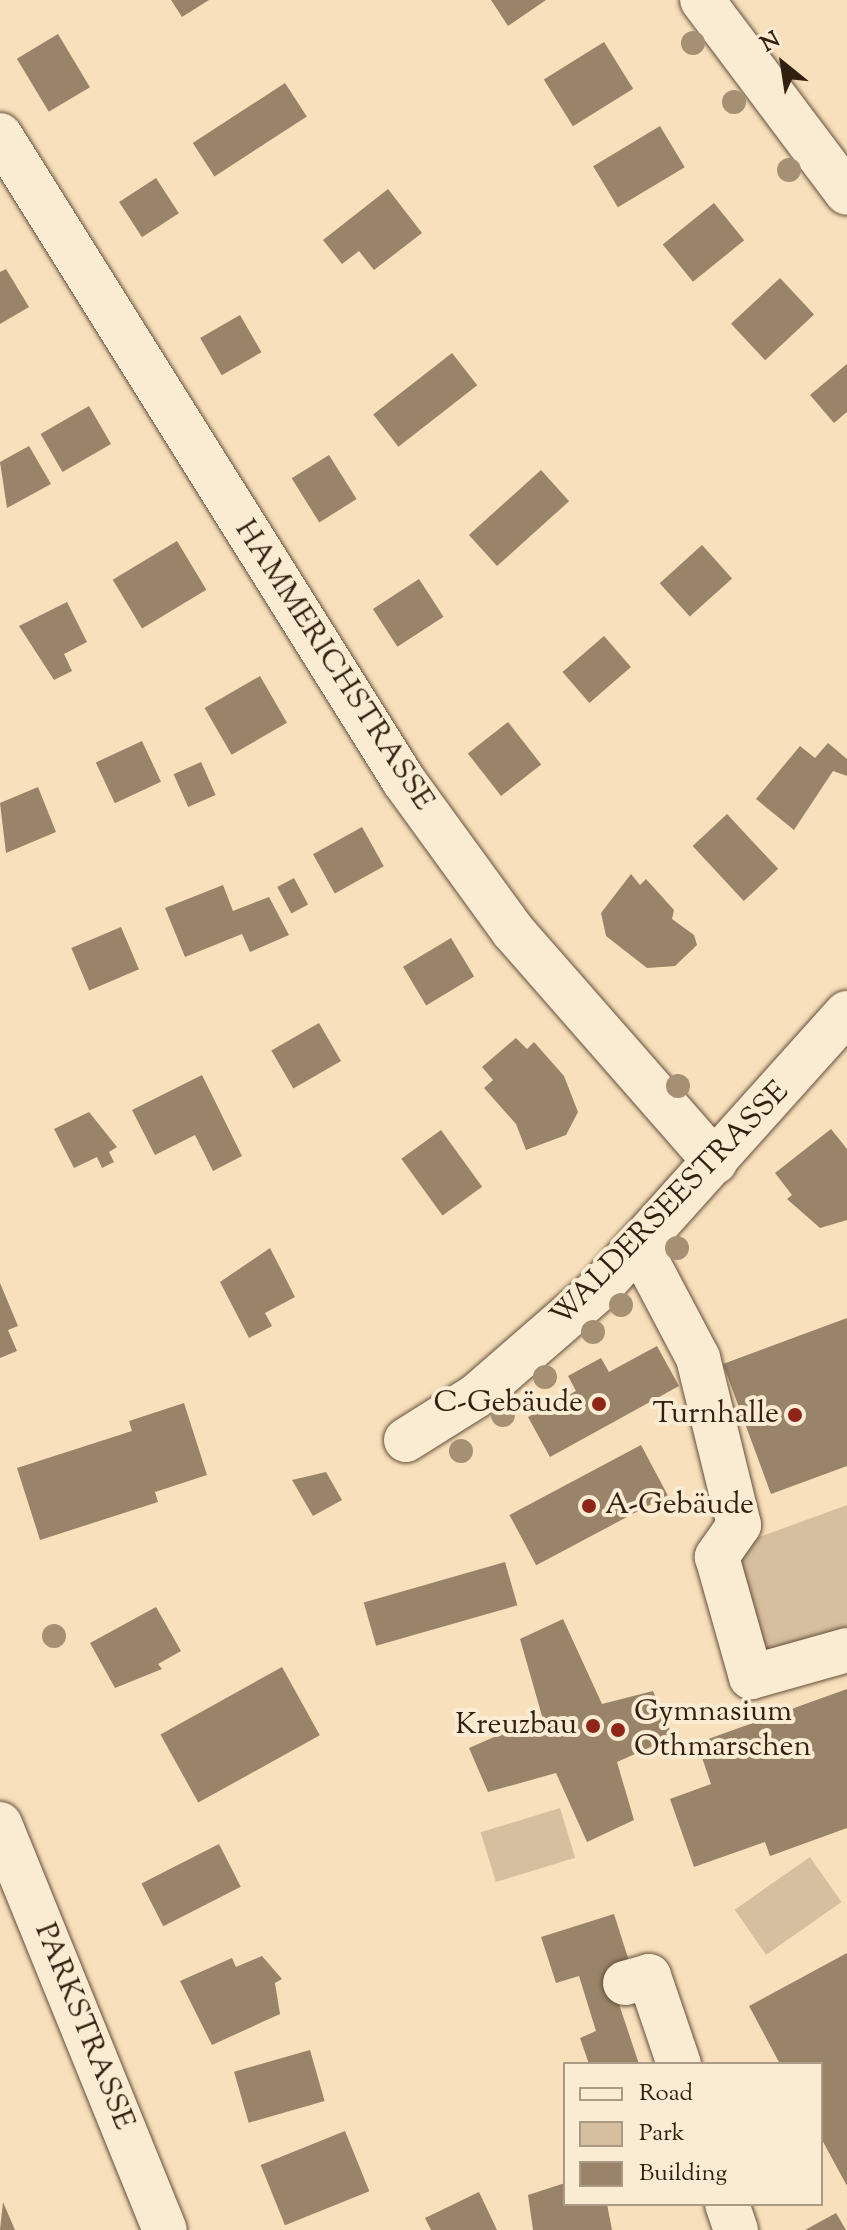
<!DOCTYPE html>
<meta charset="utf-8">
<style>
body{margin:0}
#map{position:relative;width:847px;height:2230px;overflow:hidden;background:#f8e0bc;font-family:"Sorts Mill Goudy",serif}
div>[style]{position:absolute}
.green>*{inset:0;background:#d6bf9f;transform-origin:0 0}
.building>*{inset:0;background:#998369;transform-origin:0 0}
.roads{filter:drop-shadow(0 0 2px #644f3a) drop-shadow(0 0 2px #644f3a)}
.minor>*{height:44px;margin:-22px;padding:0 22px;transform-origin:22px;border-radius:22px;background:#faebd3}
.trees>*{width:24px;height:24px;margin:-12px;border-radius:50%;background:#a69074}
.dots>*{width:22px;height:22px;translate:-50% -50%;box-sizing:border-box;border:4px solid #faebd3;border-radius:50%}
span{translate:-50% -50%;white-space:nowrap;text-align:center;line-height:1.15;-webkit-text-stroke:8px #faebd3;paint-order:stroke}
.street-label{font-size:30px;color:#321f0f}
.poi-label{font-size:30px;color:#321f0f}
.right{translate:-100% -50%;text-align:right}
.left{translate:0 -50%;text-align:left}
.legend{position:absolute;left:563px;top:2062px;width:260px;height:144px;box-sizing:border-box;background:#faebd3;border:2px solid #aa9985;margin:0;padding:10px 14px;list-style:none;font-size:24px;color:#321f0f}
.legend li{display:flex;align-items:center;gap:16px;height:40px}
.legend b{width:40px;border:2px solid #aa9985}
.north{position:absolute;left:743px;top:24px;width:80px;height:80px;-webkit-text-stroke:6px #faebd3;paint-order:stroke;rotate:330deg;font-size:22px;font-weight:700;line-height:32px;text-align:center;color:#321f0f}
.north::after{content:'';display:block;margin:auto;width:28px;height:36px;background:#321f0f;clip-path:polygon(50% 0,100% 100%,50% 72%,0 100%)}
</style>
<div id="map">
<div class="green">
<div style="clip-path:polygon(847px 1505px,847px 1630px,763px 1660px,724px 1550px)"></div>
<div style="left:560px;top:1808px;width:52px;height:83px;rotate:73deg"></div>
<div style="left:810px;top:1857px;width:55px;height:92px;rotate:55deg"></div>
</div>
<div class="building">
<div style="clip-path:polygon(171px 0,209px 0,182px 17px)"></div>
<div style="clip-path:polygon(491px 0,546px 0,508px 26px)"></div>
<div style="left:58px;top:34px;width:62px;height:48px;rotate:59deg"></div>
<div style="left:604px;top:42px;width:55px;height:71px;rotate:58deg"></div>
<div style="left:285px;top:83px;width:40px;height:110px;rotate:57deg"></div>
<div style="left:660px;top:126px;width:48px;height:78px;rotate:59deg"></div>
<div style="left:156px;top:178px;width:42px;height:44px;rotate:57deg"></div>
<div style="clip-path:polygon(388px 189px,422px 233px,374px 270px,359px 251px,342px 264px,323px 240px)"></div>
<div style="left:714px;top:203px;width:48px;height:66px;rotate:51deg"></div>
<div style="clip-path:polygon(6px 269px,29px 307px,0 324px,0 272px)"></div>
<div style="left:780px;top:278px;width:50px;height:67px;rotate:47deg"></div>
<div style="left:240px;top:315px;width:43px;height:46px;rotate:60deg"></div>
<div style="left:452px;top:353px;width:41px;height:100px;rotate:52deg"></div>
<div style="clip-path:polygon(847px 364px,847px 412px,834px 423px,810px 395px)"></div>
<div style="left:89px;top:406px;width:44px;height:56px;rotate:60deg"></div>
<div style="clip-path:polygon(29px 446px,51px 484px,7px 508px,0 462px)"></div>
<div style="left:329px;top:455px;width:52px;height:44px;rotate:58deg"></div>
<div style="left:541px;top:470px;width:42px;height:97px;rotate:48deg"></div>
<div style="left:177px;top:541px;width:57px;height:75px;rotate:59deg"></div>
<div style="left:702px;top:545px;width:45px;height:57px;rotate:48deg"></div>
<div style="left:419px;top:579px;width:45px;height:55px;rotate:57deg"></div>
<div style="clip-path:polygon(67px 602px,87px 642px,64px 654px,72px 671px,54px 680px,19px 626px)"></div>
<div style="left:604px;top:636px;width:41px;height:55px;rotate:49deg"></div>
<div style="left:260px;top:676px;width:54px;height:64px;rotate:60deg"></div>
<div style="left:508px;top:722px;width:54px;height:51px;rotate:52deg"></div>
<div style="left:142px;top:741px;width:45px;height:51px;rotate:65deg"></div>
<div style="clip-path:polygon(828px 743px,847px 759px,847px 776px,833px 771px,794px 830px,756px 799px,800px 746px,815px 758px)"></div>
<div style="left:201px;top:762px;width:36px;height:30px;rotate:66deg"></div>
<div style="clip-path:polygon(38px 787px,56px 832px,6px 853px,0 803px)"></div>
<div style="left:727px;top:814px;width:75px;height:47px;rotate:47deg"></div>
<div style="left:362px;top:827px;width:45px;height:56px;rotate:61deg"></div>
<div style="clip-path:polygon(631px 874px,640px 885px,646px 879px,674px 910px,672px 919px,694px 935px,697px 945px,675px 966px,647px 968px,606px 936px,601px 913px)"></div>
<div style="left:294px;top:878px;width:30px;height:19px;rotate:62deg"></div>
<div style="clip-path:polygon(223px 885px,233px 911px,269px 897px,289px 935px,250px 952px,242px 934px,185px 957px,165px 908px)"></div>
<div style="left:121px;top:927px;width:46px;height:54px;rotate:67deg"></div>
<div style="left:451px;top:938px;width:45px;height:56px;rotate:59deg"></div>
<div style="left:319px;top:1023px;width:44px;height:55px;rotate:60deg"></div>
<div style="clip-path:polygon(516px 1038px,527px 1049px,534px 1042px,564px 1076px,578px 1112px,566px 1135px,526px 1150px,516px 1124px,484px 1088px,493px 1080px,482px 1067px)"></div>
<div style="clip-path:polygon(202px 1075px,242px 1156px,213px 1171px,195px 1135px,155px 1155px,132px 1110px)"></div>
<div style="clip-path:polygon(89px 1112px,117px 1147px,109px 1152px,114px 1162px,102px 1168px,97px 1157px,74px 1168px,54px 1129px)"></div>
<div style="clip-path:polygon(831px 1129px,847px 1149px,847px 1220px,820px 1228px,787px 1199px,792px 1195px,775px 1173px)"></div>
<div style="left:441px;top:1130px;width:70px;height:49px;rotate:54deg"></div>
<div style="clip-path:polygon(270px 1248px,295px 1297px,265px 1313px,272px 1326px,249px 1338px,220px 1282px)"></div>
<div style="clip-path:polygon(0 1283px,18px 1326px,8px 1330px,17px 1351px,0 1358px)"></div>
<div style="clip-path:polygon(847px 1318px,847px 1466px,771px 1494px,723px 1364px)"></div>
<div style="clip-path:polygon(657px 1346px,679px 1386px,550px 1457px,528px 1417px,576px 1391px,568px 1376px,601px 1358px,609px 1372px)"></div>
<div style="clip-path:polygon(184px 1403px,207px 1475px,155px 1492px,158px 1502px,40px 1540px,17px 1468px,132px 1431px,129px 1421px)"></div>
<div style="left:641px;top:1445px;width:57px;height:149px;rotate:62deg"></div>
<div style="clip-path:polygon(326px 1472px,342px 1500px,313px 1516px,292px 1480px)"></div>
<div style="left:505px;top:1562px;width:45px;height:147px;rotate:74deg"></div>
<div style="clip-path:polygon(156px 1607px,181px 1651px,158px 1664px,162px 1669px,115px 1688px,90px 1643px)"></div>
<div style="clip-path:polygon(563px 1619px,602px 1704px,653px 1691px,673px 1737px,617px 1762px,634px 1820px,587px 1842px,556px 1773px,488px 1792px,469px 1748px,542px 1716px,520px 1639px)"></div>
<div style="left:282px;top:1667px;width:78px;height:139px;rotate:61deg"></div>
<div style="clip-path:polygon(847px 1689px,847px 1828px,770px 1856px,765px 1842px,694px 1867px,670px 1799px,711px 1784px,697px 1743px)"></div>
<div style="left:219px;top:1844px;width:48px;height:87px;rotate:63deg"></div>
<div style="clip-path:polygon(614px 1914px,629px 1961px,607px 1968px,639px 2064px,589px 2064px,580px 2038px,596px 2031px,579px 1976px,556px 1983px,541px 1937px)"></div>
<div style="clip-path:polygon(847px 1953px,847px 2186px,821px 2138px,821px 2064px,780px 2064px,749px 2006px)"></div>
<div style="clip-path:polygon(262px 1956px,282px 1979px,275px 1983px,280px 2014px,212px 2045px,180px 1981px,232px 1958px,236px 1967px)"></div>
<div style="left:310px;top:2050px;width:53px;height:79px;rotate:74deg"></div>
<div style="left:345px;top:2131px;width:65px;height:91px;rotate:68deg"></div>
<div style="clip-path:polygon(565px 2183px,565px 2204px,607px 2204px,612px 2230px,533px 2230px,528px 2195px)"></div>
<div style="clip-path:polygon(479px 2192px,497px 2230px,431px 2230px,425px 2218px)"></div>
<div style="clip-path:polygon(3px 2202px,15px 2230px,0 2230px)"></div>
<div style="clip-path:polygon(836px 2213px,846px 2230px,805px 2230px)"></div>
</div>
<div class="roads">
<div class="minor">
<div style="left:702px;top:0;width:241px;rotate:53.1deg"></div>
<div style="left:0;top:135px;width:762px;rotate:57.98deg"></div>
<div style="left:404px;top:781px;width:185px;rotate:54deg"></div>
<div style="left:513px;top:931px;width:307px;rotate:48.8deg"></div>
<div style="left:639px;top:1246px;width:127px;rotate:62.2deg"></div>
<div style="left:698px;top:1358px;width:172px;rotate:76.2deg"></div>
<div style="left:739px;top:1525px;width:39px;rotate:125deg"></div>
<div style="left:717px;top:1557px;width:125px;rotate:74.2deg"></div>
<div style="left:751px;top:1677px;width:100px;rotate:-15.7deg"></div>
<div style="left:406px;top:1440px;width:83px;rotate:-32.2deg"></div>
<div style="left:476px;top:1396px;width:163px;rotate:-41deg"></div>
<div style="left:599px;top:1289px;width:371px;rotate:-48.1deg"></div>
<div style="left:0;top:1824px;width:438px;rotate:67.9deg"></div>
<div style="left:625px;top:1983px;width:25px;rotate:-16deg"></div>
<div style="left:649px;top:1976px;width:93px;rotate:71.2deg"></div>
<div style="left:727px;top:2204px;width:28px;rotate:71deg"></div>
</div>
</div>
<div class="trees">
<div style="left:693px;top:43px"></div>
<div style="left:734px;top:102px"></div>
<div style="left:789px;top:170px"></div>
<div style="left:678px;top:1086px"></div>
<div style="left:677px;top:1248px"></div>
<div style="left:621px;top:1305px"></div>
<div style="left:593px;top:1332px"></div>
<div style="left:545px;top:1377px"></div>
<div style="left:503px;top:1415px"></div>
<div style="left:461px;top:1451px"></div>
<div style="left:54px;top:1636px"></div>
</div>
<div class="dots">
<div style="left:599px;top:1404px;background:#8f2418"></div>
<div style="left:795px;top:1415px;background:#8f2418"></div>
<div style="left:589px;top:1506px;background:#8f2418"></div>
<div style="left:593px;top:1726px;background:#8f2418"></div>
<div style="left:618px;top:1730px;background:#8f2418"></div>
</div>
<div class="street-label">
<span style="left:333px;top:666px;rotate:57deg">HAMMERICHSTRASSE</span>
<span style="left:671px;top:1205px;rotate:-46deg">WALDERSEESTRASSE</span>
<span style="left:83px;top:2027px;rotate:68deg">PARKSTRASSE</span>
</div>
<div class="poi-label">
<span class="right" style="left:583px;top:1404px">C-Gebäude</span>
<span class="right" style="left:779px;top:1415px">Turnhalle</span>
<span class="left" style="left:605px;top:1506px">A-Gebäude</span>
<span class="left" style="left:634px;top:1730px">Gymnasium<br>Othmarschen</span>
<span class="right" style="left:577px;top:1726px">Kreuzbau</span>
</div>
<ul class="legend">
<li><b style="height:10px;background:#faebd3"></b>Road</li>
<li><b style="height:22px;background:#d6bf9f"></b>Park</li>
<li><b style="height:22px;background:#998369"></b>Building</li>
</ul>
<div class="north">N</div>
</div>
